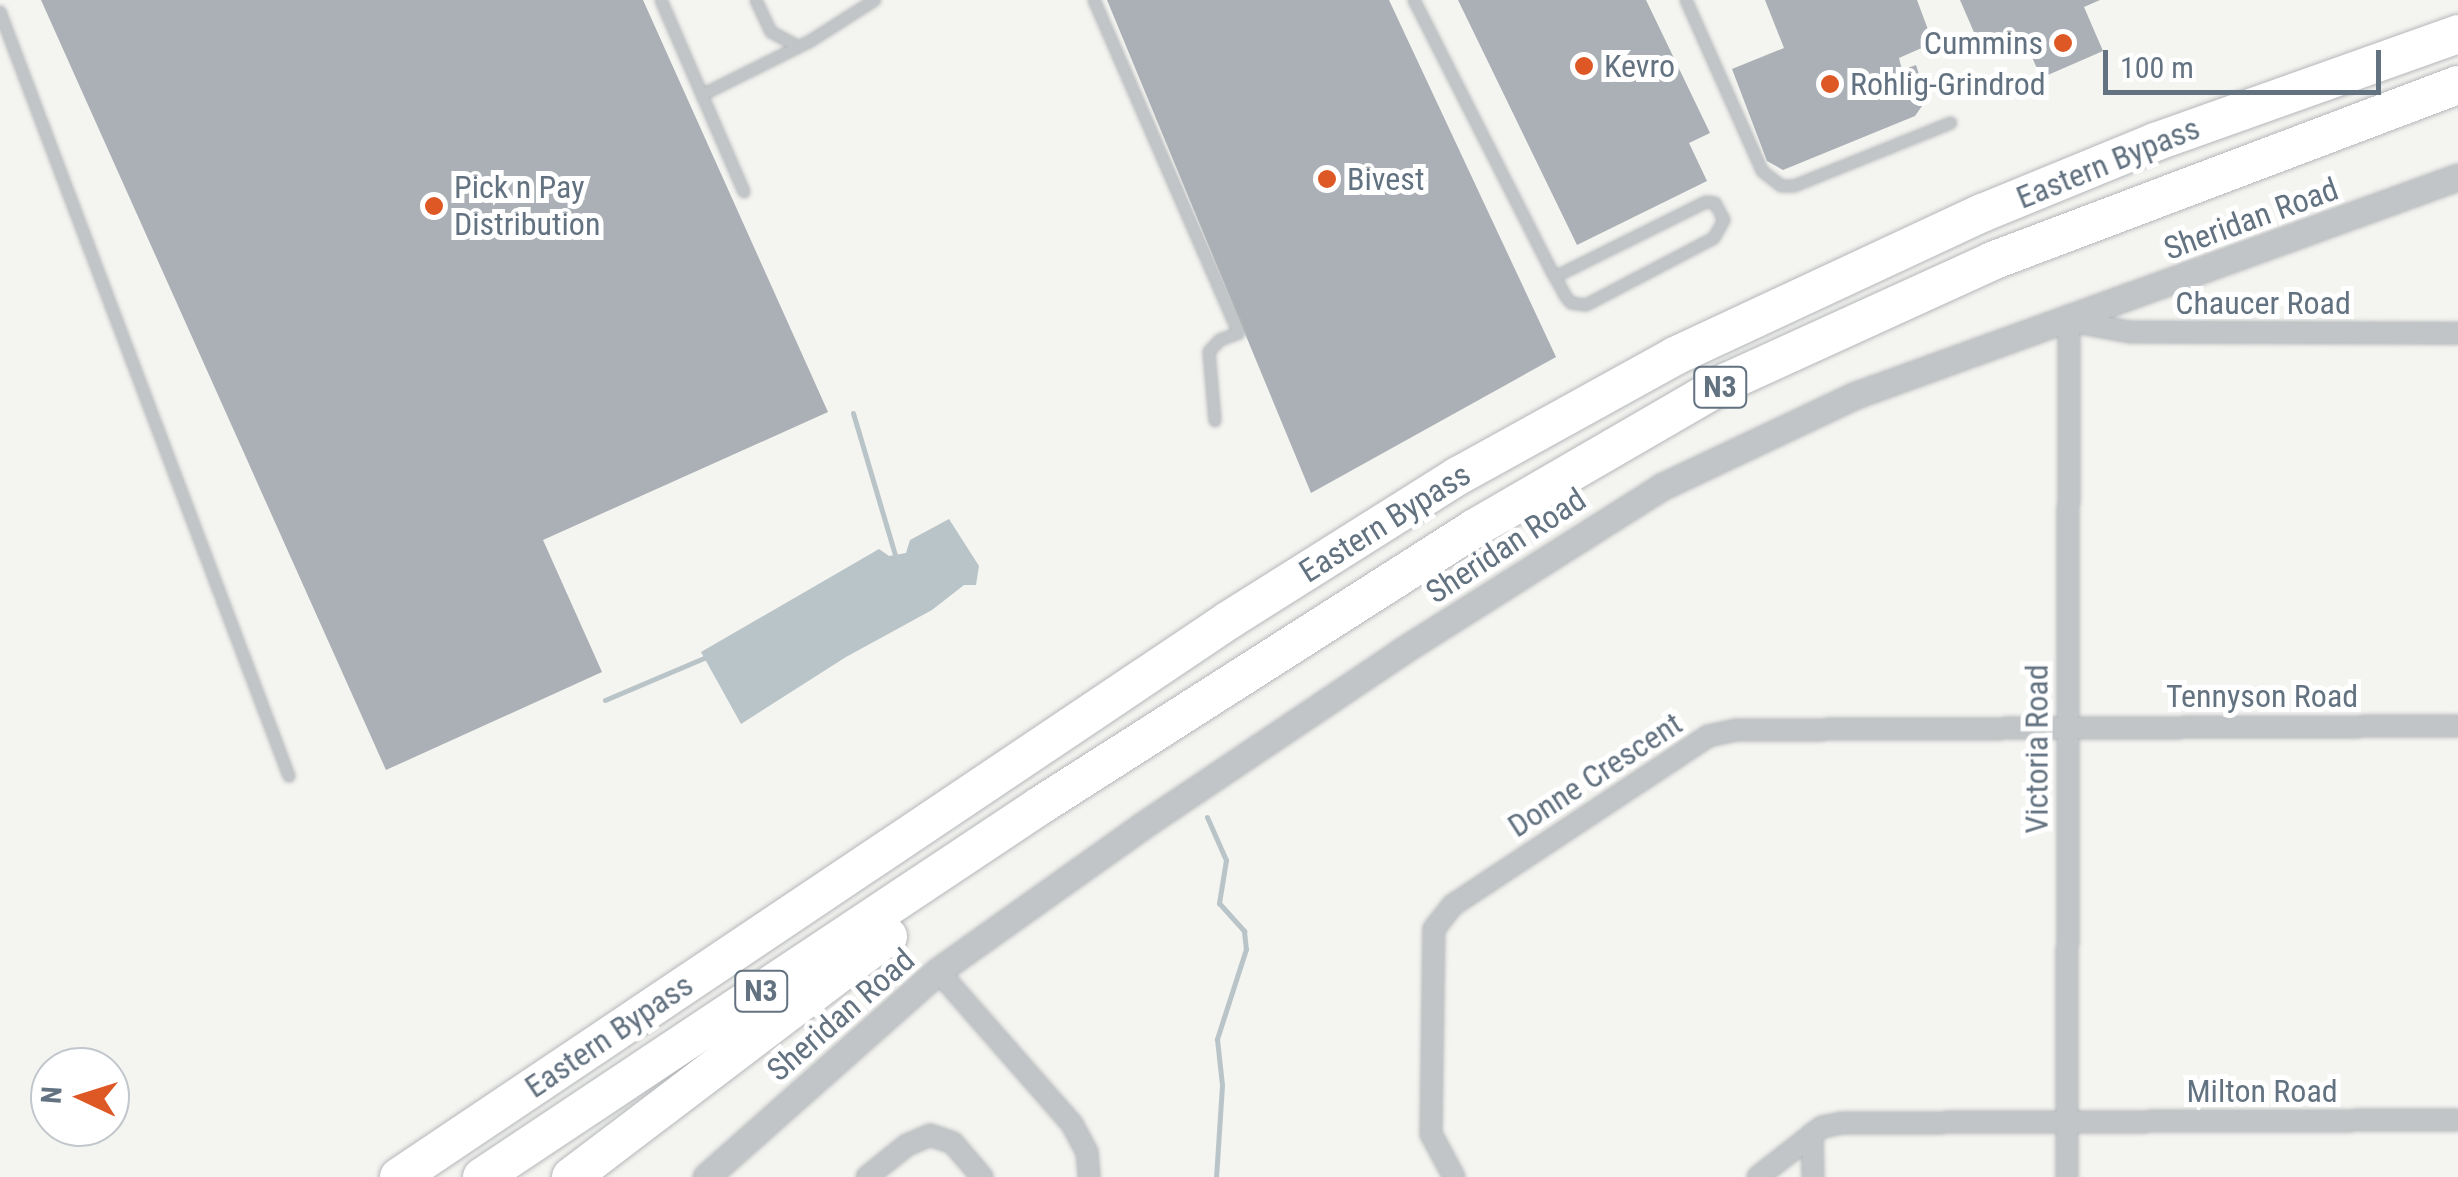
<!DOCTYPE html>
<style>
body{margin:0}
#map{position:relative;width:2458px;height:1177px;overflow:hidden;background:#f4f4f0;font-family:"Roboto Condensed",sans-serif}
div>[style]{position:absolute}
.water>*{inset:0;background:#b9c4c8}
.stream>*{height:5px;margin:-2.5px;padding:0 2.5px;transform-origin:2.5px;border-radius:2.5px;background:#b9c4c8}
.building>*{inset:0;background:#aab0b5}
.roads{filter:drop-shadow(0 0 2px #b4b7ba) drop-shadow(0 0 2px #b4b7ba)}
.service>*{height:10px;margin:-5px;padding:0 5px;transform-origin:5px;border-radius:5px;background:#c1c5c8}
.minor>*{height:20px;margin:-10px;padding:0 10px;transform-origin:10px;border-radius:10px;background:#c1c5c8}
.tertiary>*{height:25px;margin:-12.5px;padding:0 12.5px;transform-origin:12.5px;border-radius:12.5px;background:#c1c5c8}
.motorway>*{height:38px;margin:-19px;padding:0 19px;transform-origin:19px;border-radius:19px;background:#fff}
.dots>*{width:28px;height:28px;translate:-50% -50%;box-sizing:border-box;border:5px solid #fff;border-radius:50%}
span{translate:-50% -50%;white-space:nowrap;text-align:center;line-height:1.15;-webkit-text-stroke:10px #fff;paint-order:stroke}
.shield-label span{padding:2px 8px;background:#fff;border:2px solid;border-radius:8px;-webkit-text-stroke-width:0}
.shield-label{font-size:30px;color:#637280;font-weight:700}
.poi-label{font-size:32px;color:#637280}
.right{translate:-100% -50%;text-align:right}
.left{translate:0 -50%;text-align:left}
.street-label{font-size:32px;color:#637280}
.north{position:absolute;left:30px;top:1047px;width:100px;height:100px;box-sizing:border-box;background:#fff;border:2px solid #c1c7cc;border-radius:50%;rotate:274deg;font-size:28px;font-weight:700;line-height:40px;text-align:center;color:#637280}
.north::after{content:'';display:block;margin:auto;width:35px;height:45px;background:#de5825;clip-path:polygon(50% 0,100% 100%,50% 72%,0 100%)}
.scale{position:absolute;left:2103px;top:50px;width:278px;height:45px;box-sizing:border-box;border:5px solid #637280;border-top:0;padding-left:12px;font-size:30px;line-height:35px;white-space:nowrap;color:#637280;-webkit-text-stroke:8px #fff;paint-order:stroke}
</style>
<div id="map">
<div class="water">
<div style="clip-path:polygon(949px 519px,979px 566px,976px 585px,964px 585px,932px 610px,846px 657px,741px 724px,701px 652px,879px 549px,889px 556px,906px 553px,910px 540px)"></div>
</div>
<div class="stream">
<div style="left:853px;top:413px;width:148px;rotate:73.5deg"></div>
<div style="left:605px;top:700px;width:108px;rotate:-23deg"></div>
<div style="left:1207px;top:817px;width:47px;rotate:66.2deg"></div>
<div style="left:1226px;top:860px;width:44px;rotate:99.2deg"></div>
<div style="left:1219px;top:903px;width:38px;rotate:48deg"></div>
<div style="left:1244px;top:931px;width:18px;rotate:84deg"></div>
<div style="left:1246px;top:949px;width:95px;rotate:107.9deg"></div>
<div style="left:1217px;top:1039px;width:46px;rotate:83.8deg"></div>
<div style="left:1222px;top:1085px;width:92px;rotate:93.7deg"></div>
</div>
<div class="building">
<div style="clip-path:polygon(41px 0,643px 0,828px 412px,543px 540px,602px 672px,386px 770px)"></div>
<div style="clip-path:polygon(1107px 0,1389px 0,1556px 357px,1311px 493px)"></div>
<div style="clip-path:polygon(1458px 0,1646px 0,1710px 133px,1689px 143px,1707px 181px,1577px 245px)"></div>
<div style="clip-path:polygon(1765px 0,1917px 0,1933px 43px,1899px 58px,1902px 70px,1916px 65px,1927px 99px,1915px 116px,1783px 170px,1767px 161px,1732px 69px,1784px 48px)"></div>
<div style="clip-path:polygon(1960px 0,2100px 0,2084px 7px,2103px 51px,2041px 78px,2023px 36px,1983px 53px)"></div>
</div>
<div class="roads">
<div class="service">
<div style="left:661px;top:0;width:209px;rotate:66.6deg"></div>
<div style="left:756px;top:0;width:35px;rotate:65deg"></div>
<div style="left:771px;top:32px;width:30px;rotate:28deg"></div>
<div style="left:1094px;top:0;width:363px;rotate:66.5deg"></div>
<div style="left:1239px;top:333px;width:20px;rotate:160deg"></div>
<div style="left:1220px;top:340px;width:16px;rotate:133deg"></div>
<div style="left:1209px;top:352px;width:69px;rotate:85deg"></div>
<div style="left:1414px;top:0;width:305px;rotate:63.1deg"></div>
<div style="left:1552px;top:272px;width:6px;rotate:59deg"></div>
<div style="left:1555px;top:277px;width:23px;rotate:61deg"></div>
<div style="left:1566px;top:297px;width:8px;rotate:50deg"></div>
<div style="left:1571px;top:303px;width:15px;rotate:8deg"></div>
<div style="left:1586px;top:305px;width:144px;rotate:-27.6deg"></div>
<div style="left:1714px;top:238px;width:21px;rotate:-61deg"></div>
<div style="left:1724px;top:220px;width:19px;rotate:-118deg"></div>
<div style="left:1715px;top:203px;width:9px;rotate:-174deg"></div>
<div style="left:1706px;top:202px;width:169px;rotate:153.6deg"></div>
<div style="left:1686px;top:0;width:187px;rotate:66deg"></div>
<div style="left:1762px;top:171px;width:24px;rotate:38deg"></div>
<div style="left:1781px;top:186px;width:13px"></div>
<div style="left:1794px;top:186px;width:169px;rotate:-21.9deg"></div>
<div style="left:0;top:12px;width:817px;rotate:69.28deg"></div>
<div style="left:702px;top:95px;width:119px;rotate:-26.4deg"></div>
<div style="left:809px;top:42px;width:78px;rotate:-32.5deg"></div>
</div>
<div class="minor">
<div style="left:938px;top:971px;width:203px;rotate:48.8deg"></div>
<div style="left:1072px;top:1124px;width:32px;rotate:62deg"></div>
<div style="left:1087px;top:1152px;width:25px;rotate:85deg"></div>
<div style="left:1812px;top:1134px;width:43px;rotate:88.7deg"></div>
<div style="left:867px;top:1177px;width:51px;rotate:-38.7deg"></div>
<div style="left:907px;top:1145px;width:25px;rotate:-23deg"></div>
<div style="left:930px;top:1135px;width:24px;rotate:19deg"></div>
<div style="left:953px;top:1143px;width:45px;rotate:49.5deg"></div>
<div style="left:1454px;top:1177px;width:49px;rotate:-118.1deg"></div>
<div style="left:1431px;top:1134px;width:205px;rotate:-89.2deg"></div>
<div style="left:1434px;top:929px;width:31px;rotate:-52deg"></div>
<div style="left:1453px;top:905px;width:306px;rotate:-33.5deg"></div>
<div style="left:1708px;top:736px;width:30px;rotate:-12deg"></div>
<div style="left:1737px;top:730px;width:721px;rotate:-0.32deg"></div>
<div style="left:1758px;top:1177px;width:81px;rotate:-38deg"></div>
<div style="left:1822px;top:1127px;width:20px;rotate:-11deg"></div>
<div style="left:1842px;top:1123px;width:616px;rotate:-0.28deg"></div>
<div style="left:2067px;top:1177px;width:856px;rotate:-89.87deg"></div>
<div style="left:2069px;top:321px;width:62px;rotate:10.2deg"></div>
<div style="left:2130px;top:332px;width:328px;rotate:0.2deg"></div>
</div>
<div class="tertiary">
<div style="left:706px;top:1177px;width:310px;rotate:-41.6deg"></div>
<div style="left:938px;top:971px;width:250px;rotate:-35.4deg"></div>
<div style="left:1142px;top:826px;width:313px;rotate:-33.9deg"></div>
<div style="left:1402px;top:651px;width:307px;rotate:-32.3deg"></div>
<div style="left:1661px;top:487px;width:216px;rotate:-25.3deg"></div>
<div style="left:1856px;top:395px;width:640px;rotate:-19.91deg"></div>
</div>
<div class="motorway">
<div style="left:399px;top:1177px;width:1000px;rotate:-33.86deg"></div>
<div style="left:1229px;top:620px;width:271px;rotate:-32.2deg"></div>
<div style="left:1458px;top:476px;width:248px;rotate:-28.9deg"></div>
<div style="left:1675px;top:356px;width:339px;rotate:-25deg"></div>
<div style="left:1982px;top:213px;width:187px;rotate:-22.3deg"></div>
<div style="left:2155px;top:142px;width:322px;rotate:-19.6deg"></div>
<div style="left:482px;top:1177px;width:671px;rotate:-33.64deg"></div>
<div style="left:1041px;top:805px;width:515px;rotate:-32.55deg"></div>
<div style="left:1475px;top:528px;width:291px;rotate:-30.1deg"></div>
<div style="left:1727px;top:382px;width:291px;rotate:-24.5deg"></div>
<div style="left:1992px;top:261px;width:498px;rotate:-20.7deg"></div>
<div style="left:571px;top:1177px;width:398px;rotate:-37.2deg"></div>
</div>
</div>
<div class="dots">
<div style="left:2063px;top:43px;background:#de5825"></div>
<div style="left:1584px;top:66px;background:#de5825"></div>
<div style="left:1830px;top:84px;background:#de5825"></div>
<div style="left:1327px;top:179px;background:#de5825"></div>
<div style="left:434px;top:206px;background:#de5825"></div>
</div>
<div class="shield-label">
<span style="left:1720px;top:387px">N3</span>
<span style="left:761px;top:991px">N3</span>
</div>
<div class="poi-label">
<span class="right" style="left:2043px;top:43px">Cummins</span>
<span class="left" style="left:1604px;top:66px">Kevro</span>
<span class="left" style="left:1850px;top:84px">Rohlig-Grindrod</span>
<span class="left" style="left:1347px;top:179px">Bivest</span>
<span class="left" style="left:454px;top:206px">Pick n Pay<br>Distribution</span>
</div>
<div class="street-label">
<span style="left:2108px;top:163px;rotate:-22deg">Eastern Bypass</span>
<span style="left:2251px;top:219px;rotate:-20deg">Sheridan Road</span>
<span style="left:2263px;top:303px">Chaucer Road</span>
<span style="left:1385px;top:523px;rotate:-32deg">Eastern Bypass</span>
<span style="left:1506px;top:546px;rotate:-33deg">Sheridan Road</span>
<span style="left:2262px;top:696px">Tennyson Road</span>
<span style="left:2037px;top:749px;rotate:-90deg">Victoria Road</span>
<span style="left:1595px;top:775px;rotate:-33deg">Donne Crescent</span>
<span style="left:841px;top:1015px;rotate:-41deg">Sheridan Road</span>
<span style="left:609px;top:1036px;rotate:-34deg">Eastern Bypass</span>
<span style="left:2262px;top:1091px">Milton Road</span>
</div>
<div class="north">N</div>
<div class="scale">100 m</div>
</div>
